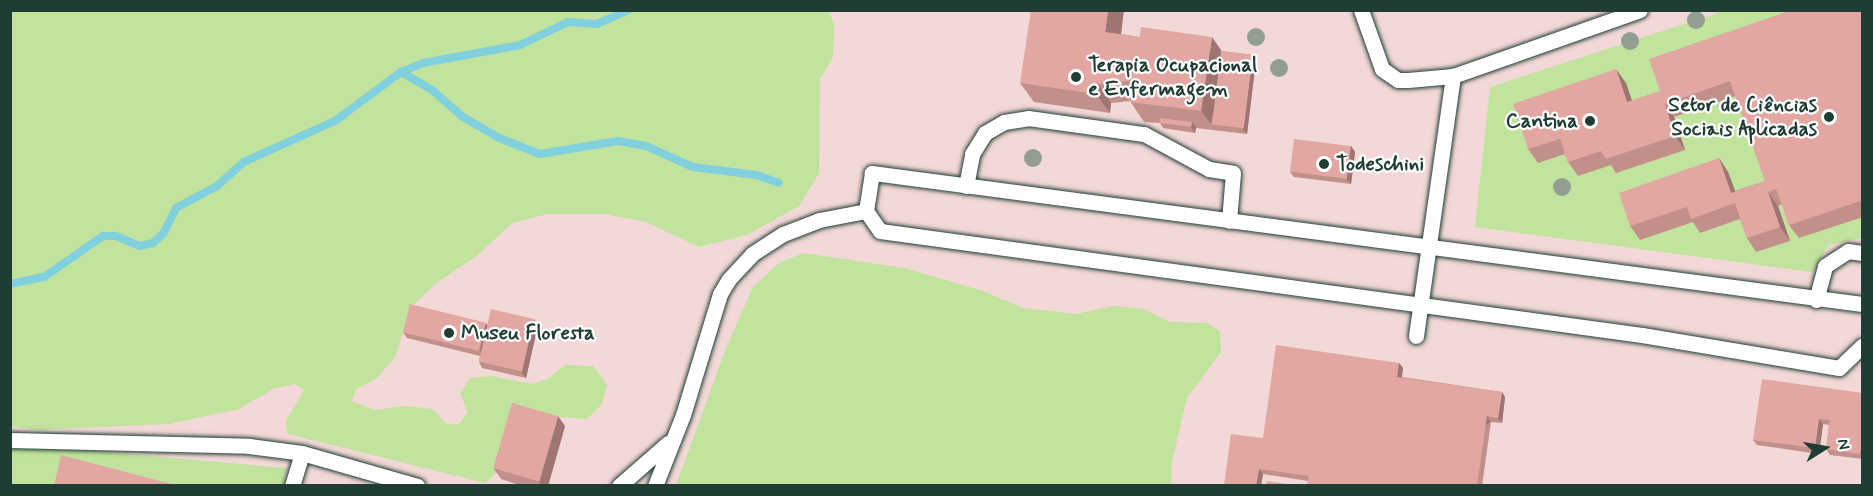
<!DOCTYPE html>
<meta charset="utf-8">
<style>
body{margin:0}
#map{position:relative;width:1873px;height:496px;overflow:hidden;background:#f9edec;font-family:Mynerve,sans-serif}
div>[style]{position:absolute}
.built>*{inset:0;background:#f2d8d6;transform-origin:0 0}
.green>*{inset:0;background:#c1e39d}
.stream>*{height:8px;margin:-4px;padding:0 4px;transform-origin:4px;border-radius:4px;background:#81d0de}
.roads{filter:drop-shadow(0 0 2px #1f3d34) drop-shadow(0 0 2px #1f3d34)}
.service>*{height:15px;margin:-7.5px;padding:0 7.5px;transform-origin:7.5px;border-radius:7.5px;background:#fff}
.trees>*{width:18px;height:18px;margin:-9px;border-radius:50%;background:#939e92}
.wall>*{inset:0;background:#c2908b}
.shaded-wall>*{inset:0;background:#9e7571;transform-origin:0 0}
.building>*{inset:0;background:#e2a7a2;transform-origin:0 0}
.dots>*{width:16px;height:16px;translate:-50% -50%;box-sizing:border-box;border:3px solid #fff;border-radius:50%}
span{translate:-50% -50%;white-space:nowrap;text-align:center;line-height:1.15;-webkit-text-stroke:4.5px #fff;paint-order:stroke}
.poi-label{font-size:21px;color:#1f3d34;font-weight:700}
.left{translate:0 -50%;text-align:left}
.right{translate:-100% -50%;text-align:right}
.frame{position:absolute;inset:0;border:12px solid #1f3d34;pointer-events:none}
.north{position:absolute;left:1795px;top:418px;width:60px;height:60px;-webkit-text-stroke:4px #fff;paint-order:stroke;rotate:79deg;font-size:16px;font-weight:700;line-height:24px;text-align:center;color:#1f3d34}
.north::after{content:'';display:block;margin:auto;width:21px;height:27px;background:#1f3d34;clip-path:polygon(50% 0,100% 100%,50% 72%,0 100%)}
</style>
<div id="map">
<div class="built">
<div style="left:11px;top:11px;width:1851px;height:474px"></div>
</div>
<div class="green">
<div style="clip-path:polygon(11px 11px,829px 11px,834px 25px,833px 57px,820px 79px,819px 173px,799px 206px,747px 235px,699px 247px,646px 222px,605px 214px,548px 214px,512px 223px,478px 255px,435px 284px,411px 307px,395px 357px,376px 379px,356px 389px,352px 401px,374px 410px,406px 406px,433px 409px,446px 424px,459px 424px,468px 412px,460px 394px,470px 378px,491px 376px,533px 384px,549px 378px,565px 365px,593px 366px,607px 385px,602px 404px,587px 419px,558px 417px,485px 483px,288px 434px,286px 421px,304px 390px,295px 384px,273px 389px,239px 409px,168px 424px,38px 430px,11px 426px)"></div>
<div style="clip-path:polygon(1724px 11px,1862px 11px,1862px 238px,1829px 245px,1812px 272px,1475px 227px,1490px 87px)"></div>
<div style="clip-path:polygon(803px 253px,904px 268px,983px 291px,1023px 308px,1076px 314px,1113px 306px,1144px 309px,1170px 322px,1208px 323px,1220px 332px,1221px 352px,1187px 398px,1172px 461px,1171px 485px,676px 485px,726px 348px,753px 287px,779px 263px)"></div>
<div style="clip-path:polygon(10px 444px,287px 468px,283px 485px,11px 485px)"></div>
</div>
<div class="stream">
<div style="left:401px;top:72px;width:36px;rotate:30deg"></div>
<div style="left:432px;top:90px;width:41px;rotate:41.1deg"></div>
<div style="left:463px;top:117px;width:39px;rotate:30deg"></div>
<div style="left:497px;top:137px;width:46px;rotate:21.6deg"></div>
<div style="left:540px;top:154px;width:79px;rotate:-9.5deg"></div>
<div style="left:618px;top:141px;width:28px;rotate:10deg"></div>
<div style="left:646px;top:146px;width:51px;rotate:24.1deg"></div>
<div style="left:693px;top:167px;width:64px;rotate:7.2deg"></div>
<div style="left:756px;top:175px;width:24px;rotate:19deg"></div>
<div style="left:10px;top:284px;width:35px;rotate:-12deg"></div>
<div style="left:44px;top:277px;width:72px;rotate:-34.8deg"></div>
<div style="left:103px;top:236px;width:13px"></div>
<div style="left:116px;top:236px;width:26px;rotate:23deg"></div>
<div style="left:140px;top:246px;width:13px;rotate:-13deg"></div>
<div style="left:153px;top:243px;width:13px;rotate:-42deg"></div>
<div style="left:163px;top:234px;width:29px;rotate:-63deg"></div>
<div style="left:176px;top:208px;width:47px;rotate:-28.2deg"></div>
<div style="left:217px;top:186px;width:36px;rotate:-42deg"></div>
<div style="left:244px;top:162px;width:100px;rotate:-24.3deg"></div>
<div style="left:335px;top:121px;width:82px;rotate:-36.6deg"></div>
<div style="left:401px;top:72px;width:24px;rotate:-22deg"></div>
<div style="left:423px;top:63px;width:99px;rotate:-10.5deg"></div>
<div style="left:520px;top:45px;width:53px;rotate:-25.6deg"></div>
<div style="left:568px;top:22px;width:29px;rotate:4deg"></div>
<div style="left:597px;top:24px;width:34px;rotate:-24deg"></div>
</div>
<div class="roads">
<div class="service">
<div style="left:1361px;top:10px;width:63px;rotate:70.4deg"></div>
<div style="left:1382px;top:69px;width:19px;rotate:35deg"></div>
<div style="left:1398px;top:80px;width:10px"></div>
<div style="left:1408px;top:80px;width:45px;rotate:-5.1deg"></div>
<div style="left:1453px;top:76px;width:198px;rotate:-19.4deg"></div>
<div style="left:966px;top:186px;width:33px;rotate:-79deg"></div>
<div style="left:972px;top:154px;width:25px;rotate:-58deg"></div>
<div style="left:985px;top:133px;width:22px;rotate:-30deg"></div>
<div style="left:1004px;top:122px;width:24px;rotate:-9deg"></div>
<div style="left:1028px;top:118px;width:117px;rotate:7.9deg"></div>
<div style="left:1144px;top:134px;width:74px;rotate:28.3deg"></div>
<div style="left:1209px;top:169px;width:24px;rotate:9deg"></div>
<div style="left:1233px;top:173px;width:48px;rotate:94.8deg"></div>
<div style="left:1816px;top:300px;width:35px;rotate:-75deg"></div>
<div style="left:1825px;top:266px;width:27px;rotate:-33deg"></div>
<div style="left:1848px;top:251px;width:14px;rotate:8deg"></div>
<div style="left:1862px;top:304px;width:999px;rotate:-172.46deg"></div>
<div style="left:872px;top:173px;width:38px;rotate:99deg"></div>
<div style="left:866px;top:211px;width:24px;rotate:55deg"></div>
<div style="left:880px;top:231px;width:769px;rotate:7.77deg"></div>
<div style="left:1642px;top:335px;width:200px;rotate:9.5deg"></div>
<div style="left:1839px;top:368px;width:32px;rotate:-44deg"></div>
<div style="left:1416px;top:336px;width:263px;rotate:-81.9deg"></div>
<div style="left:10px;top:440px;width:239px;rotate:1.4deg"></div>
<div style="left:249px;top:446px;width:53px;rotate:7.5deg"></div>
<div style="left:302px;top:453px;width:120px;rotate:16deg"></div>
<div style="left:292px;top:486px;width:34px;rotate:-73deg"></div>
<div style="left:619px;top:486px;width:65px;rotate:-41.3deg"></div>
<div style="left:655px;top:486px;width:76px;rotate:-68.5deg"></div>
<div style="left:683px;top:415px;width:127px;rotate:-73deg"></div>
<div style="left:720px;top:294px;width:17px;rotate:-59deg"></div>
<div style="left:729px;top:279px;width:34px;rotate:-47deg"></div>
<div style="left:752px;top:254px;width:37px;rotate:-33deg"></div>
<div style="left:783px;top:234px;width:39px;rotate:-21deg"></div>
<div style="left:819px;top:220px;width:48px;rotate:-10.8deg"></div>
</div>
</div>
<div class="trees">
<div style="left:1696px;top:20px"></div>
<div style="left:1256px;top:37px"></div>
<div style="left:1630px;top:41px"></div>
<div style="left:1279px;top:68px"></div>
<div style="left:1033px;top:158px"></div>
<div style="left:1562px;top:187px"></div>
</div>
<div class="wall">
<div style="clip-path:polygon(1863px 10px,1863px 217px,1799px 238px,1789px 225px,1782px 204px,1778px 206px,1790px 241px,1756px 252px,1747px 238px,1740px 219px,1700px 233px,1693px 222px,1640px 240px,1630px 226px,1719px 158px,1728px 172px,1735px 191px,1765px 181px,1736px 96px,1674px 117px,1685px 150px,1616px 173px,1611px 165px,1578px 176px,1568px 162px,1565px 154px,1538px 163px,1528px 149px,1626px 83px,1632px 101px,1660px 91px)"></div>
<div style="clip-path:polygon(1121px 34px,1221px 51px,1253px 55px,1256px 60px,1247px 134px,1196px 128px,1195px 133px,1163px 128px,1160px 123px,1144px 122px,1130px 101px,1111px 103px,1110px 113px,1034px 102px,1020px 83px)"></div>
<div style="clip-path:polygon(1351px 146px,1355px 152px,1351px 184px,1294px 177px,1290px 172px)"></div>
<div style="clip-path:polygon(487px 325px,538px 325px,526px 378px,482px 368px,479px 362px,480px 356px,407px 338px,403px 332px)"></div>
<div style="clip-path:polygon(1399px 363px,1403px 368px,1402px 377px,1502px 392px,1505px 397px,1502px 423px,1491px 422px,1482px 486px,1307px 486px,1308px 481px,1263px 474px,1261px 486px,1224px 486px,1263px 438px)"></div>
<div style="clip-path:polygon(1863px 393px,1863px 459px,1830px 455px,1826px 449px,1829px 425px,1823px 424px,1819px 454px,1757px 445px,1753px 440px)"></div>
<div style="clip-path:polygon(565px 426px,548px 486px,522px 486px,501px 479px,494px 469px)"></div>
</div>
<div class="shaded-wall">
<div style="clip-path:polygon(1108px 10px,1124px 10px,1119px 51px,1105px 32px)"></div>
<div style="clip-path:polygon(1212px 37px,1225px 56px,1211px 124px,1201px 111px)"></div>
<div style="clip-path:polygon(1253px 55px,1256px 60px,1247px 134px,1243px 129px)"></div>
<div style="clip-path:polygon(1616px 69px,1626px 83px,1637px 116px,1627px 102px)"></div>
<div style="clip-path:polygon(1098px 84px,1111px 103px,1110px 113px,1096px 94px)"></div>
<div style="clip-path:polygon(1665px 104px,1674px 117px,1685px 150px,1675px 136px)"></div>
<div style="clip-path:polygon(1192px 122px,1196px 127px,1195px 133px,1191px 127px)"></div>
<div style="clip-path:polygon(1351px 146px,1355px 152px,1351px 184px,1347px 179px)"></div>
<div style="clip-path:polygon(1719px 158px,1728px 172px,1741px 207px,1731px 193px)"></div>
<div style="clip-path:polygon(1768px 192px,1778px 206px,1790px 241px,1780px 227px)"></div>
<div style="clip-path:polygon(534px 319px,538px 325px,526px 378px,522px 373px)"></div>
<div style="clip-path:polygon(486px 323px,490px 328px,483px 356px,480px 351px)"></div>
<div style="clip-path:polygon(1399px 363px,1403px 368px,1401px 382px,1397px 377px)"></div>
<div style="clip-path:polygon(1502px 392px,1505px 397px,1502px 423px,1498px 418px)"></div>
<div style="clip-path:polygon(558px 416px,565px 426px,548px 486px,541px 486px,539px 482px)"></div>
<div style="left:1487px;top:416px;width:7px;height:71px;rotate:56deg"></div>
<div style="clip-path:polygon(1819px 419px,1823px 424px,1819px 454px,1815px 448px)"></div>
<div style="clip-path:polygon(1863px 439px,1863px 457px,1860px 454px)"></div>
<div style="clip-path:polygon(1259px 469px,1263px 474px,1261px 486px,1256px 486px)"></div>
</div>
<div class="building">
<div style="clip-path:polygon(1031px 10px,1108px 10px,1105px 32px,1140px 37px,1141px 27px,1212px 37px,1201px 111px,1130px 102px,1133px 80px,1098px 84px,1096px 94px,1020px 83px)"></div>
<div style="clip-path:polygon(1792px 10px,1863px 10px,1863px 200px,1789px 225px,1776px 189px,1768px 192px,1780px 227px,1747px 238px,1735px 203px,1691px 219px,1687px 207px,1630px 226px,1619px 193px,1719px 158px,1731px 193px,1765px 181px,1730px 81px,1665px 104px,1675px 136px,1606px 159px,1601px 151px,1568px 162px,1560px 139px,1528px 149px,1513px 104px,1616px 69px,1627px 102px,1660px 91px,1649px 59px)"></div>
<div style="left:1221px;top:51px;width:32px;height:74px;rotate:7deg"></div>
<div style="left:1160px;top:118px;width:32px;height:5px;rotate:7deg"></div>
<div style="left:1294px;top:139px;width:57px;height:33px;rotate:7deg"></div>
<div style="left:410px;top:304px;width:78px;height:29px;rotate:14deg"></div>
<div style="left:491px;top:309px;width:44px;height:54px;rotate:13deg"></div>
<div style="clip-path:polygon(1276px 345px,1399px 363px,1397px 377px,1502px 392px,1498px 418px,1487px 416px,1477px 486px,1307px 486px,1309px 476px,1259px 469px,1256px 486px,1224px 486px,1231px 434px,1263px 438px)"></div>
<div style="clip-path:polygon(1762px 379px,1863px 393px,1863px 439px,1860px 454px,1826px 449px,1830px 420px,1819px 419px,1815px 448px,1753px 440px)"></div>
<div style="left:512px;top:403px;width:48px;height:68px;rotate:16deg"></div>
<div style="clip-path:polygon(61px 455px,179px 486px,54px 486px)"></div>
<div style="clip-path:polygon(1267px 481px,1300px 486px,1266px 486px)"></div>
</div>
<div class="dots">
<div style="left:1076px;top:77px;background:#1f3d34"></div>
<div style="left:1829px;top:117px;background:#1f3d34"></div>
<div style="left:1590px;top:121px;background:#1f3d34"></div>
<div style="left:1324px;top:164px;background:#1f3d34"></div>
<div style="left:449px;top:333px;background:#1f3d34"></div>
</div>
<div class="poi-label">
<span class="left" style="left:1088px;top:77px">Terapia Ocupacional<br>e Enfermagem</span>
<span class="right" style="left:1817px;top:117px">Setor de Ciências<br>Sociais Aplicadas</span>
<span class="right" style="left:1578px;top:121px">Cantina</span>
<span class="left" style="left:1336px;top:164px">Todeschini</span>
<span class="left" style="left:461px;top:333px">Museu Floresta</span>
</div>
<div class="frame"></div>
<div class="north">N</div>
</div>
